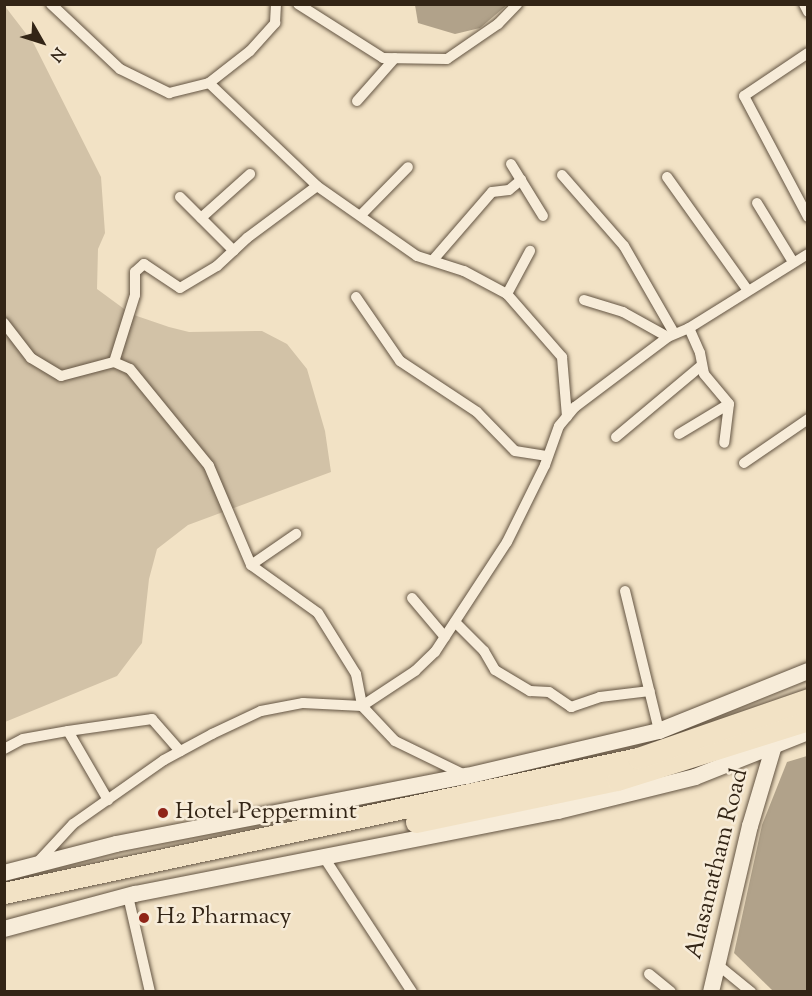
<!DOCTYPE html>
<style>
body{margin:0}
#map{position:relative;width:812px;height:996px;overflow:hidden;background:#f2e2c5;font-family:"Sorts Mill Goudy",serif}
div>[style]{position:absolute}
.green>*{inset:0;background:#d2c2a7}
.water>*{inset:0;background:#b1a28a}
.roads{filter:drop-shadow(0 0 2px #635442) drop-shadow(0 0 2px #635442)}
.street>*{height:10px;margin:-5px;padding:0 5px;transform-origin:5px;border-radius:5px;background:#f7ecd9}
.secondary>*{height:16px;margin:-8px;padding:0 8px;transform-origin:8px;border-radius:8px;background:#f7ecd9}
.highway>*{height:21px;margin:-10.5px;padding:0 10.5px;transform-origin:10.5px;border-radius:10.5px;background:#f2e2c5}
.dots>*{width:16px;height:16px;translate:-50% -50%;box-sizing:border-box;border:3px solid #f7ecd9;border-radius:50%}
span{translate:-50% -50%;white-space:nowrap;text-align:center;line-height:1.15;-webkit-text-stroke:5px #f7ecd9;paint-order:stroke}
.poi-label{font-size:24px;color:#332516}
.left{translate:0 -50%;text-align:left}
.street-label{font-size:24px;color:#332516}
.frame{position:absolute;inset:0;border:6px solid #332516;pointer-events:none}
.north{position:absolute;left:12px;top:12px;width:60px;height:60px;-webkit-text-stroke:4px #f7ecd9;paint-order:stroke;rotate:129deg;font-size:16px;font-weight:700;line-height:24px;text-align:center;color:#332516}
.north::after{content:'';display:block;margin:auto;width:21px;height:27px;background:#332516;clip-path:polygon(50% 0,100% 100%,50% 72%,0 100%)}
</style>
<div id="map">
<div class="green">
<div style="clip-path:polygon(4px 5px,34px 44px,101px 177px,105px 233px,98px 249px,97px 289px,131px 314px,169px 327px,189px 332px,262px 331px,287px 344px,307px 369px,325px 431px,331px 472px,188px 525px,157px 549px,149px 579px,142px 643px,117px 676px,5px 722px)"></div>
</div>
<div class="water">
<div style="clip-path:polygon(415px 5px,507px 5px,480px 28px,455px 34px,418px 23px)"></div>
<div style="clip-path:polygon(807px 756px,807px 991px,773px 991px,734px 953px,762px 825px,787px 762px)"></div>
</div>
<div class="roads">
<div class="street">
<div style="left:51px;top:4px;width:95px;rotate:43.3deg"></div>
<div style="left:120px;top:69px;width:55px;rotate:26.1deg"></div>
<div style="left:169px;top:93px;width:41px;rotate:-14deg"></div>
<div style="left:209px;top:83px;width:52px;rotate:-38deg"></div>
<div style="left:250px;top:51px;width:38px;rotate:-48deg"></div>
<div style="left:275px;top:23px;width:19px;rotate:-87deg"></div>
<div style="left:298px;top:4px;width:101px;rotate:32.4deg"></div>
<div style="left:383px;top:58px;width:64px;rotate:0.9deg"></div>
<div style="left:447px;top:59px;width:62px;rotate:-34.5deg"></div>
<div style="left:498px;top:24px;width:28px;rotate:-46deg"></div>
<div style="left:804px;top:4px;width:9px;rotate:63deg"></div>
<div style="left:808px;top:53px;width:77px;rotate:146.1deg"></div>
<div style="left:744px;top:96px;width:137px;rotate:62.1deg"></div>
<div style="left:209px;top:83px;width:149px;rotate:43.6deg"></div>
<div style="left:357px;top:101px;width:57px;rotate:-48.5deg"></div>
<div style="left:511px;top:164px;width:61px;rotate:58.4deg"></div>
<div style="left:562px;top:175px;width:94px;rotate:48.9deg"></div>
<div style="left:624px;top:246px;width:100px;rotate:60.1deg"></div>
<div style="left:667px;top:177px;width:138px;rotate:54.5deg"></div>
<div style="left:180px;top:197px;width:76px;rotate:45deg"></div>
<div style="left:757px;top:203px;width:69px;rotate:58.6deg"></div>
<div style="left:361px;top:215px;width:67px;rotate:-45.6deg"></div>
<div style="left:201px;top:218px;width:66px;rotate:-41.9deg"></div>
<div style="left:433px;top:260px;width:90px;rotate:-49.1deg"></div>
<div style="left:492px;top:192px;width:17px;rotate:-7deg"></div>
<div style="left:509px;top:190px;width:16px;rotate:-40deg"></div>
<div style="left:507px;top:294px;width:49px;rotate:-61.9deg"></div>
<div style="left:356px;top:297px;width:78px;rotate:55.5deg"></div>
<div style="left:400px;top:361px;width:92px;rotate:33.5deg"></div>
<div style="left:477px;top:412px;width:54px;rotate:45.7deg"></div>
<div style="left:515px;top:451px;width:33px;rotate:9deg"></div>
<div style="left:584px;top:300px;width:41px;rotate:17.1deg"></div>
<div style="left:623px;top:312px;width:51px;rotate:29.1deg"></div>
<div style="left:4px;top:323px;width:44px;rotate:52.4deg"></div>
<div style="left:31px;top:358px;width:35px;rotate:31deg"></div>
<div style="left:61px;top:376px;width:55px;rotate:-14.8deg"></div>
<div style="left:114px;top:362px;width:17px;rotate:24deg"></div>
<div style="left:130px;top:369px;width:125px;rotate:50.8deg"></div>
<div style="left:209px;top:466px;width:108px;rotate:67deg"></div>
<div style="left:251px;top:565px;width:82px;rotate:35.6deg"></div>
<div style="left:318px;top:613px;width:72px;rotate:58.1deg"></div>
<div style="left:356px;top:674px;width:33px;rotate:79deg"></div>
<div style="left:362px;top:706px;width:48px;rotate:46.7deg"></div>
<div style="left:395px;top:741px;width:80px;rotate:25.9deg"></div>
<div style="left:689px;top:328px;width:27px;rotate:66deg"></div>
<div style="left:700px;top:353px;width:21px;rotate:79deg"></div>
<div style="left:704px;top:374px;width:39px;rotate:50deg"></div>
<div style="left:729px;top:404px;width:39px;rotate:97deg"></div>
<div style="left:114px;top:362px;width:70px;rotate:-72.6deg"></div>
<div style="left:135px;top:295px;width:23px;rotate:-90deg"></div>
<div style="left:135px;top:272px;width:12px;rotate:-42deg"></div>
<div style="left:144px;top:264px;width:43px;rotate:33.7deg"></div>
<div style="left:180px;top:288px;width:43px;rotate:-30.7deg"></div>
<div style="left:217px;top:266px;width:41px;rotate:-43deg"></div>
<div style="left:247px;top:238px;width:87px;rotate:-36.6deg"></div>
<div style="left:317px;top:186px;width:122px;rotate:35deg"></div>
<div style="left:417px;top:256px;width:49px;rotate:17.7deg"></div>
<div style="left:464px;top:271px;width:49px;rotate:28.1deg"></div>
<div style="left:507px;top:294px;width:84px;rotate:48.9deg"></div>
<div style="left:562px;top:357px;width:60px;rotate:85.2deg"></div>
<div style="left:679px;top:434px;width:58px;rotate:-31deg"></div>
<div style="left:616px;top:437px;width:112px;rotate:-39.9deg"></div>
<div style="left:744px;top:463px;width:78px;rotate:-34.5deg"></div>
<div style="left:251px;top:565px;width:55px;rotate:-34.6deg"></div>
<div style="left:625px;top:591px;width:144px;rotate:76.3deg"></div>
<div style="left:412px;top:598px;width:51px;rotate:49.8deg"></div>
<div style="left:455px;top:622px;width:41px;rotate:45deg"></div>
<div style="left:484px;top:651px;width:22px;rotate:60deg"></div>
<div style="left:495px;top:670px;width:41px;rotate:31deg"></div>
<div style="left:530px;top:691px;width:19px;rotate:3deg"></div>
<div style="left:549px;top:692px;width:27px;rotate:34deg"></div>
<div style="left:571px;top:707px;width:31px;rotate:-19deg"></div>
<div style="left:600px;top:697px;width:50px;rotate:-6.8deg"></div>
<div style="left:68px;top:731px;width:85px;rotate:-8.1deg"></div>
<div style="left:152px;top:719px;width:43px;rotate:48.8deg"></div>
<div style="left:4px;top:749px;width:21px;rotate:-28deg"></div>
<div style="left:23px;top:739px;width:46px;rotate:-10.1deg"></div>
<div style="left:68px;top:731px;width:80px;rotate:59.9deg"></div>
<div style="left:325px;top:859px;width:159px;rotate:56.8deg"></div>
<div style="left:37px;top:863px;width:53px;rotate:-47.3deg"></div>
<div style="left:73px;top:824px;width:111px;rotate:-35.1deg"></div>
<div style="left:164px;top:760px;width:55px;rotate:-28.4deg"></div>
<div style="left:212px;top:734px;width:54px;rotate:-25.1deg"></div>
<div style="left:261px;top:711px;width:43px;rotate:-10.8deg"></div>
<div style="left:303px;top:703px;width:59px;rotate:2.9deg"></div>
<div style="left:362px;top:706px;width:64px;rotate:-33.4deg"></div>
<div style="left:415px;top:671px;width:28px;rotate:-44deg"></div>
<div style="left:435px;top:652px;width:131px;rotate:-56.8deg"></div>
<div style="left:507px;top:542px;width:86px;rotate:-63.7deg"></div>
<div style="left:545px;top:465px;width:41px;rotate:-70.3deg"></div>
<div style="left:559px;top:426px;width:25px;rotate:-50deg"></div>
<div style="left:575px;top:407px;width:116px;rotate:-37deg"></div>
<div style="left:668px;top:337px;width:23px;rotate:-23deg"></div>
<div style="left:689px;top:328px;width:140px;rotate:-31.9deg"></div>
<div style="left:128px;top:896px;width:98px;rotate:77.1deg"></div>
<div style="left:718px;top:965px;width:43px;rotate:39.3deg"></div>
<div style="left:649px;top:974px;width:28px;rotate:39deg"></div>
</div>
<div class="secondary">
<div style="left:4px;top:873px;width:116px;rotate:-14.5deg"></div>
<div style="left:116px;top:844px;width:358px;rotate:-11deg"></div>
<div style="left:467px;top:776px;width:197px;rotate:-13.2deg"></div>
<div style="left:659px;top:731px;width:161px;rotate:-21.9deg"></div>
<div style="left:4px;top:929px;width:136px;rotate:-15deg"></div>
<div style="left:135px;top:894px;width:431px;rotate:-11.1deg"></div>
<div style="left:558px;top:811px;width:141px;rotate:-13.9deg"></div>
<div style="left:695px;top:777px;width:122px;rotate:-21.7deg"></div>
<div style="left:711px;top:992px;width:171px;rotate:-76.8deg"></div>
<div style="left:750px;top:826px;width:80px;rotate:-73.4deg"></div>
</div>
<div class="highway">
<div style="left:416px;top:822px;width:205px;rotate:-11.8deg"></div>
<div style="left:617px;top:780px;width:200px;rotate:-17.4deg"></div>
<div style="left:4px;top:893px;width:648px;rotate:-12.02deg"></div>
<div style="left:638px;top:758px;width:180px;rotate:-19.1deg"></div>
</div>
</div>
<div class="dots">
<div style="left:163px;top:813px;background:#8f2418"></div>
<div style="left:144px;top:918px;background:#8f2418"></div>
</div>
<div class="poi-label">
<span class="left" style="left:175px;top:813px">Hotel Peppermint</span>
<span class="left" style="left:156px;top:918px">H2 Pharmacy</span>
</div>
<div class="street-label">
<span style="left:718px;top:864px;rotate:-76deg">Alasanatham Road</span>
</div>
<div class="frame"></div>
<div class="north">N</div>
</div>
